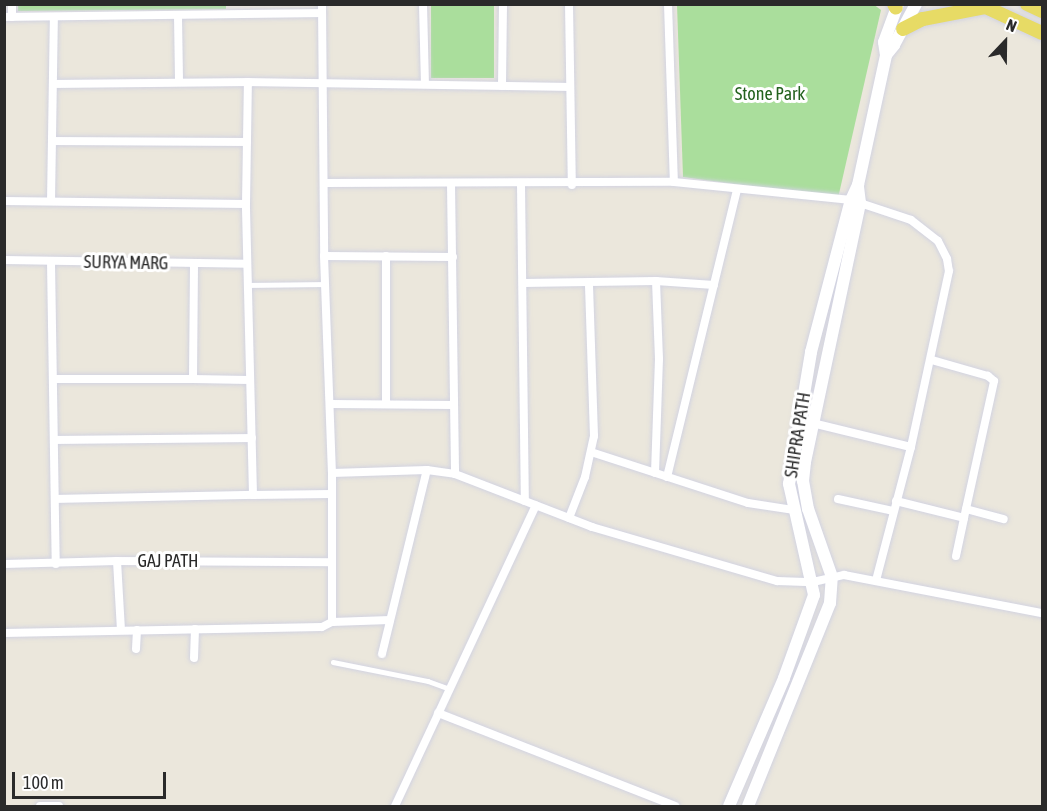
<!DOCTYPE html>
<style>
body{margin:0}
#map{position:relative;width:1047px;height:811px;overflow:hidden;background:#ebe7dc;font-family:"Asap Condensed",sans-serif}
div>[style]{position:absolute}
.green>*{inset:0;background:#aade9c;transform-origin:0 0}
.roads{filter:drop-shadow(0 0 2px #d2d3e1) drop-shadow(0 0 2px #d2d3e1)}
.lane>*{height:4.5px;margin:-2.25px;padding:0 2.25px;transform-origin:2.25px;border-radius:2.25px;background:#fff}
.street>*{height:8px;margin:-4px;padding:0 4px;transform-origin:4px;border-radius:4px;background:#fff}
.secondary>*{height:12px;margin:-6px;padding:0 6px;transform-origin:6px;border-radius:6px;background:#fff}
.primary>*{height:14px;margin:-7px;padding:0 7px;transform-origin:7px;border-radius:7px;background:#e7db65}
span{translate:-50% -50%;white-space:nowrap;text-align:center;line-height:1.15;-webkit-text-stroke:6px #fff;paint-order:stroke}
.park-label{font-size:18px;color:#23621e}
.street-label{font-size:18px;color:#2a2a2a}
.frame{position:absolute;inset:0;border:6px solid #2a2a2a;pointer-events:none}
.north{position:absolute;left:975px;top:12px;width:60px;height:60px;-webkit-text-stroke:4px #fff;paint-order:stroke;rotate:22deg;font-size:16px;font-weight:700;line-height:24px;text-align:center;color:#2a2a2a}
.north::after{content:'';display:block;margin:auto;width:21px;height:27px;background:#2a2a2a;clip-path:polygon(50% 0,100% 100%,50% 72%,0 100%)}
.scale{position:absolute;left:12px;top:772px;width:154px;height:27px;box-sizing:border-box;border:3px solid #2a2a2a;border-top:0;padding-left:8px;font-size:18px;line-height:21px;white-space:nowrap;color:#2a2a2a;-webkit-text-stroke:4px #fff;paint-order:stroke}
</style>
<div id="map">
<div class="green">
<div style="clip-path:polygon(873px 4px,881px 10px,838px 198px,683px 177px,677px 5px)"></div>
<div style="clip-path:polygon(18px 5px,226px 4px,226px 9px,18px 11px)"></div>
<div style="left:431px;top:5px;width:63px;height:73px"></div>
</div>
<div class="roads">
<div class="lane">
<div style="left:247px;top:285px;width:79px;rotate:-0.7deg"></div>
<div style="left:333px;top:662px;width:97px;rotate:11.3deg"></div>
<div style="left:428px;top:681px;width:23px;rotate:20deg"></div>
</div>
<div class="street">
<div style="left:12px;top:4px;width:13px;rotate:90deg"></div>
<div style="left:322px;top:4px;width:252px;rotate:89.5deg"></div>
<div style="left:324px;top:256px;width:217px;rotate:87.9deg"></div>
<div style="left:332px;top:473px;width:149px;rotate:90deg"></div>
<div style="left:423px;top:4px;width:80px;rotate:88.6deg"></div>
<div style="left:569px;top:4px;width:181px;rotate:89.1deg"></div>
<div style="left:668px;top:4px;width:178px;rotate:88.1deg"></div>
<div style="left:178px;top:16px;width:65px;rotate:89.1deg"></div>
<div style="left:4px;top:17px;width:318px;rotate:-0.7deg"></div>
<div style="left:55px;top:84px;width:193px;rotate:-0.6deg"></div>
<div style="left:502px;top:86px;width:82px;rotate:-89.3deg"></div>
<div style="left:52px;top:141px;width:195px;rotate:0.3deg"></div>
<div style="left:324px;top:183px;width:350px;rotate:-0.2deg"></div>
<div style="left:674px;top:182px;width:178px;rotate:5.8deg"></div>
<div style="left:851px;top:200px;width:63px;rotate:18.4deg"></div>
<div style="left:911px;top:220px;width:34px;rotate:38deg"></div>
<div style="left:938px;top:241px;width:20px;rotate:63deg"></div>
<div style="left:947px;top:259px;width:12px;rotate:81deg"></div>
<div style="left:949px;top:271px;width:180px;rotate:102.2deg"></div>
<div style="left:911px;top:447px;width:138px;rotate:104.7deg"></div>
<div style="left:451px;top:184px;width:290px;rotate:89.2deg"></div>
<div style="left:521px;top:185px;width:316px;rotate:89.3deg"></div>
<div style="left:4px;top:201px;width:242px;rotate:0.7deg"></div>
<div style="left:51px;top:201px;width:184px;rotate:-89.1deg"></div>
<div style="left:324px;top:256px;width:129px;rotate:0.4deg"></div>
<div style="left:386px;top:256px;width:147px;rotate:90deg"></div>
<div style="left:4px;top:260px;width:243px;rotate:0.9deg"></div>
<div style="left:51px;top:262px;width:302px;rotate:89.1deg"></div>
<div style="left:523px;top:283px;width:133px;rotate:-0.9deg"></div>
<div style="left:656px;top:281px;width:58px;rotate:3.9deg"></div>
<div style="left:55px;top:379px;width:138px"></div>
<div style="left:193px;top:379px;width:116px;rotate:-89.5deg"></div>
<div style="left:193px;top:379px;width:56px;rotate:1deg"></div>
<div style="left:331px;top:404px;width:123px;rotate:0.5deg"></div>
<div style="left:800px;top:420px;width:114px;rotate:13.7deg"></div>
<div style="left:56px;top:440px;width:196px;rotate:-0.6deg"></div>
<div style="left:591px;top:452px;width:165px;rotate:18deg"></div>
<div style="left:748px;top:503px;width:47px;rotate:8.7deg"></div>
<div style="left:332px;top:473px;width:95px;rotate:-1.8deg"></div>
<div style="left:427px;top:470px;width:28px;rotate:8deg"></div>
<div style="left:455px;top:474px;width:147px;rotate:21.1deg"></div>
<div style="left:592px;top:527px;width:193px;rotate:16.3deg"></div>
<div style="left:777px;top:581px;width:36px;rotate:2deg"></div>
<div style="left:813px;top:582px;width:32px;rotate:-13deg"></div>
<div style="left:844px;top:575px;width:202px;rotate:10.9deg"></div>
<div style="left:655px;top:473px;width:114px;rotate:-88deg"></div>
<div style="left:659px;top:359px;width:78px;rotate:-92.2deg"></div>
<div style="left:667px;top:477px;width:296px;rotate:-76.3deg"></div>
<div style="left:331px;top:494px;width:78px;rotate:179.3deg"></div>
<div style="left:253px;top:495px;width:291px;rotate:-91.4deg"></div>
<div style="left:246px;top:204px;width:122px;rotate:-89.1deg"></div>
<div style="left:248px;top:82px;width:321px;rotate:0.9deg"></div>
<div style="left:57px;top:499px;width:196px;rotate:-1.2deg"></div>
<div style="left:838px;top:499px;width:56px;rotate:12.3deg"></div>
<div style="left:896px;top:501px;width:70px;rotate:14deg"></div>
<div style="left:964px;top:518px;width:140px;rotate:-77.6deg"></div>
<div style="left:994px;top:381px;width:8px;rotate:-140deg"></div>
<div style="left:988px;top:376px;width:58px;rotate:-164.1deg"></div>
<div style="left:966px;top:509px;width:39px;rotate:15deg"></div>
<div style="left:569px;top:518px;width:44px;rotate:-68.7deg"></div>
<div style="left:585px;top:477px;width:42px;rotate:-77.6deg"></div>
<div style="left:594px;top:436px;width:153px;rotate:-91.9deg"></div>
<div style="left:956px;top:556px;width:39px;rotate:-78deg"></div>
<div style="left:117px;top:561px;width:69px;rotate:86.7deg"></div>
<div style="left:4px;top:564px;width:113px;rotate:-1.5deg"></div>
<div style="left:117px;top:561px;width:214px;rotate:0.3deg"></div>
<div style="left:4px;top:633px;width:318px;rotate:-1.1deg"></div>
<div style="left:322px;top:627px;width:11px;rotate:-27deg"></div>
<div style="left:332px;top:622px;width:58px;rotate:-2deg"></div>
<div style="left:136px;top:649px;width:19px;rotate:-87deg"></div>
<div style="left:382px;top:654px;width:189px;rotate:-76.3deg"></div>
<div style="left:194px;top:658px;width:29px;rotate:-88deg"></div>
<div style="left:438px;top:713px;width:255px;rotate:21.4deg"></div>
<div style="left:40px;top:806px;width:19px"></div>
<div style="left:395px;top:806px;width:332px;rotate:-64.9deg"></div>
</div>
<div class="secondary">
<div style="left:886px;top:55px;width:13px;rotate:-51deg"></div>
<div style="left:894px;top:45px;width:47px;rotate:-61.8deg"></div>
<div style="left:729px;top:806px;width:139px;rotate:-66.7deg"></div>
<div style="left:784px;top:678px;width:88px;rotate:-70.1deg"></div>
<div style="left:814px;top:595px;width:114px;rotate:-102.7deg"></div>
<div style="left:789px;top:484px;width:134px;rotate:-80.5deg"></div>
<div style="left:811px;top:352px;width:157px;rotate:-75.3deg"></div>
<div style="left:851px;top:200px;width:17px;rotate:-65deg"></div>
<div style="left:858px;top:185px;width:133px;rotate:-77.8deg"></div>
<div style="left:886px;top:55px;width:13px;rotate:-99deg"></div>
<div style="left:884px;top:42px;width:40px;rotate:-69.8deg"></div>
<div style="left:748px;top:806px;width:219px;rotate:-68deg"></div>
<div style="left:830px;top:603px;width:26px;rotate:-86deg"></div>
<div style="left:832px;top:577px;width:72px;rotate:-109.4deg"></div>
<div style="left:808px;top:509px;width:28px;rotate:-100deg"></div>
<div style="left:803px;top:481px;width:19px;rotate:-84deg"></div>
<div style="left:805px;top:462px;width:265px;rotate:-78deg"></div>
<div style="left:860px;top:203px;width:17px;rotate:-97deg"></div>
</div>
<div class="primary">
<div style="left:894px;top:4px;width:4px;rotate:63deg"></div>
<div style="left:979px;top:4px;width:69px;rotate:24.7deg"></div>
<div style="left:1027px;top:4px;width:17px;rotate:25deg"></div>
<div style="left:903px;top:29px;width:22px;rotate:-27deg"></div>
<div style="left:923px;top:19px;width:64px;rotate:-10.8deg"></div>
</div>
</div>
<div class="park-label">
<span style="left:770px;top:94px">Stone Park</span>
</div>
<div class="street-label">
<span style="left:126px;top:263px;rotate:1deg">SURYA MARG</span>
<span style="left:798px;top:435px;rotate:-81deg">SHIPRA PATH</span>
<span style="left:168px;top:561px">GAJ PATH</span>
</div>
<div class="frame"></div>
<div class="north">N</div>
<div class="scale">100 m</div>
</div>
